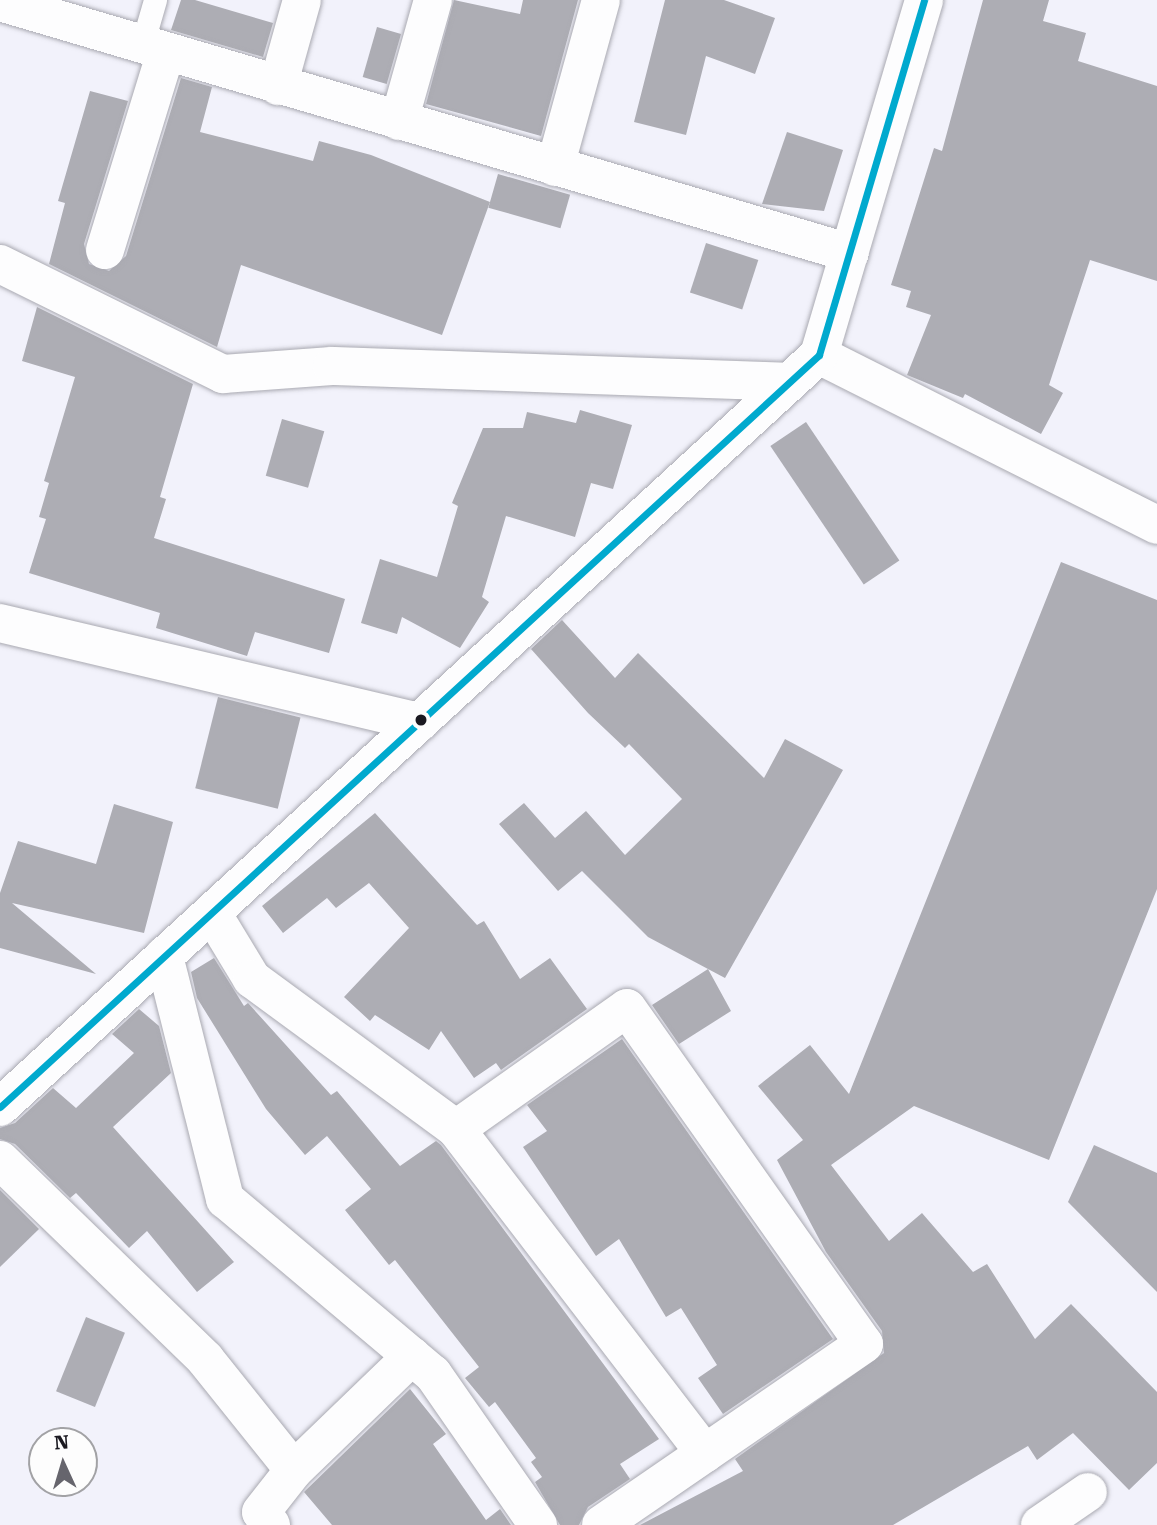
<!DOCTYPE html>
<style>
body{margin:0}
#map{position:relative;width:1157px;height:1525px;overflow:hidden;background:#f2f2fb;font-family:"Roboto Serif",serif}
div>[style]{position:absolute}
.building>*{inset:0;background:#adadb4;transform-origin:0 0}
.roads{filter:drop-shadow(0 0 2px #a9a9b1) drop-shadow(0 0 2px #a9a9b1)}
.lane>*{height:23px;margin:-11.5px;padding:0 11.5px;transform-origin:11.5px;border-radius:11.5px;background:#fdfdfe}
.street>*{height:38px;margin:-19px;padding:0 19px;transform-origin:19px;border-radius:19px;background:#fdfdfe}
.secondary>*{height:38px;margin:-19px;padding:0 19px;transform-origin:19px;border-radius:19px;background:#fdfdfe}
.bus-1>*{height:7px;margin:-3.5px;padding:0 3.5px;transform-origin:3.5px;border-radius:3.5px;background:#00a9ce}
.dots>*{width:19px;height:19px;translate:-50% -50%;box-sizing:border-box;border:4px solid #fdfdfd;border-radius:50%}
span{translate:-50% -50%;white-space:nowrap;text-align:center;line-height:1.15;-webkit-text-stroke:6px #fdfdfd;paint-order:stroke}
.north{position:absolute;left:28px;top:1427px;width:70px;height:70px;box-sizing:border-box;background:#fdfdfd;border:2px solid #a2a2a5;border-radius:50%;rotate:356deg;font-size:19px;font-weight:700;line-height:28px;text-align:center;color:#1a1920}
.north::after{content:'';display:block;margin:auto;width:24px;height:32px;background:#66656d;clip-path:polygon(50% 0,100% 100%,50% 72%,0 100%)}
</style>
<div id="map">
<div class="building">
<div style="clip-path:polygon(181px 0,195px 0,273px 23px,263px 57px,171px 30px)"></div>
<div style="clip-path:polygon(454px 0,520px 14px,523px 0,578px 0,541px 136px,426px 104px)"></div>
<div style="clip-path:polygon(665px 0,724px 0,775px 18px,755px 74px,706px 56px,686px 135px,634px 122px)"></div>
<div style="clip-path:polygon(983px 0,1049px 0,1043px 21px,1086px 33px,1078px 61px,1157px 86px,1157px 281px,1090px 260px,1049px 385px,1063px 393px,1041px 434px,965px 394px,963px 398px,907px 375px,931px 315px,906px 307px,911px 291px,891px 285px,934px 148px,942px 151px)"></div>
<div style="left:377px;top:27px;width:25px;height:52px;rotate:16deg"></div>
<div style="clip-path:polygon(181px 78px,212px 87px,200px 132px,313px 161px,319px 141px,371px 155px,490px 202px,442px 335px,241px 265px,217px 347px,49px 264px,65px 203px,58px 201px,90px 91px,128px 101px,84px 244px,89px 264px,109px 271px,126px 256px)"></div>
<div style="clip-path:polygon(787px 132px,843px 150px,824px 211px,762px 204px)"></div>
<div style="left:498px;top:174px;width:75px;height:35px;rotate:16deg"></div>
<div style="left:706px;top:243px;width:55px;height:52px;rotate:18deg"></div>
<div style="clip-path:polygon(37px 307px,193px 384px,160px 497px,166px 499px,154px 538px,345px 599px,329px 653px,255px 632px,247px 656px,156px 628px,160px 613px,29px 573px,46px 519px,39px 517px,49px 483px,44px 481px,75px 377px,22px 361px)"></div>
<div style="clip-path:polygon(580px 410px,632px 425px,613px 489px,591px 483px,575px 537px,506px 516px,482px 597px,489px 602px,460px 648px,402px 617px,397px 634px,361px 623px,380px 559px,437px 577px,458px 506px,452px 503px,483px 428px,523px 428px,527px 412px,576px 423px)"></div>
<div style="left:282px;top:419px;width:44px;height:59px;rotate:16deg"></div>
<div style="left:806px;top:422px;width:167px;height:43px;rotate:56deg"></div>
<div style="clip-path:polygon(1061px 562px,1157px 600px,1157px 889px,1049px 1160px,914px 1106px,831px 1165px,889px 1241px,922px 1213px,973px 1272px,987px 1264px,1035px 1339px,1071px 1304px,1157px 1392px,1157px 1463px,1129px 1490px,1073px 1433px,1037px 1460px,1028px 1446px,893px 1525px,640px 1525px,743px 1471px,735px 1459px,884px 1353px,882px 1331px,826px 1252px,777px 1160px,803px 1140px,758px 1086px,810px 1045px,849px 1094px)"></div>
<div style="clip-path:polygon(562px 620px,615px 678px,638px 653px,764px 778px,785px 739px,843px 770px,725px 978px,708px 969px,731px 1011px,679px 1044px,652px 1005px,708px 969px,648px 937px,582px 871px,558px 891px,499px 824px,524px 803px,555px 838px,586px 811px,625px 855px,682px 799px,629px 744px,625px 748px,588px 713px,531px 649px)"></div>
<div style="left:218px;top:697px;width:85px;height:94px;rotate:14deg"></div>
<div style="clip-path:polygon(114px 804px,173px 822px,144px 933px,12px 903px,96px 974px,0 948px,0 893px,18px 841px,96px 864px)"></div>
<div style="clip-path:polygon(375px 813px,477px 925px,484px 921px,520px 979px,550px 958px,587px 1009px,501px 1070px,496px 1063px,474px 1078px,441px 1031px,429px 1050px,375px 1015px,370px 1021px,344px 997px,409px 928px,369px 883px,336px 908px,327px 898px,283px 933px,262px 906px)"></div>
<div style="clip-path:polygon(214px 958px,244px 1006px,248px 1003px,331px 1095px,337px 1091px,400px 1166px,436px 1141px,441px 1145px,659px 1439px,620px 1464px,630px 1479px,588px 1507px,579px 1525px,560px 1525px,535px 1482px,542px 1477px,531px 1462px,536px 1458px,495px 1402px,489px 1407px,465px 1378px,479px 1367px,395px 1260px,389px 1265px,345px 1210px,371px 1189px,327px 1136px,305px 1155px,266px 1109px,197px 998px,191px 972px)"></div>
<div style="clip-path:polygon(139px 1009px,159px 1026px,171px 1073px,113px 1127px,234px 1262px,197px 1292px,147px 1231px,129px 1248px,76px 1193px,70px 1198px,15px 1144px,0 1139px,0 1128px,15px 1123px,53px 1088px,76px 1108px,134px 1053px,112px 1034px)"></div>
<div style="clip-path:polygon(622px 1039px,833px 1339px,723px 1414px,698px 1378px,717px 1365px,681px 1308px,666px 1317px,619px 1239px,596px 1256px,523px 1147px,547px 1131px,527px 1105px)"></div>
<div style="clip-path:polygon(1094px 1145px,1157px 1173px,1157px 1292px,1068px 1202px)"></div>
<div style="clip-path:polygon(0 1190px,39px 1229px,0 1267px)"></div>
<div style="left:86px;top:1317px;width:42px;height:80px;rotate:22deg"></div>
<div style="clip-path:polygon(410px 1389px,446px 1434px,433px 1444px,486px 1520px,500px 1509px,511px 1525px,332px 1525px,304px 1492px)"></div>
</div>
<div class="roads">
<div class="lane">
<div style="left:142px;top:45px;width:47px;rotate:-73.9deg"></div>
</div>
<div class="street">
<div style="left:278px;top:86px;width:89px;rotate:-74.4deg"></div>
<div style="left:399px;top:121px;width:126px;rotate:-74.3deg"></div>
<div style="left:555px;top:167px;width:173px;rotate:-74.6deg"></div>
<div style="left:105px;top:250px;width:207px;rotate:-72.9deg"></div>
<div style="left:0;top:264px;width:249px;rotate:26.3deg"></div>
<div style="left:223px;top:374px;width:109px;rotate:-4.2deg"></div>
<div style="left:332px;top:366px;width:457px;rotate:2deg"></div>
<div style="left:0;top:623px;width:431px;rotate:13.3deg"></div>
<div style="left:212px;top:913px;width:77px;rotate:58.8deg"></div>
<div style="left:252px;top:979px;width:253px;rotate:36.3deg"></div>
<div style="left:456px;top:1129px;width:409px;rotate:52.5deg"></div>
<div style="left:164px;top:956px;width:251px;rotate:75.9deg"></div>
<div style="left:225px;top:1199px;width:272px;rotate:40.1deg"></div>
<div style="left:433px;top:1374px;width:184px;rotate:55.2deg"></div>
<div style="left:456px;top:1129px;width:209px;rotate:-35.3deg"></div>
<div style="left:627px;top:1008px;width:411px;rotate:54.8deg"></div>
<div style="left:864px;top:1344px;width:319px;rotate:145.5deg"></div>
<div style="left:0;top:1160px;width:286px;rotate:44.1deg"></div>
<div style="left:205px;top:1359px;width:142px;rotate:51.3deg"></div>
<div style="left:271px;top:1525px;width:16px;rotate:-128deg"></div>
<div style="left:261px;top:1512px;width:53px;rotate:-51.8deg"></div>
<div style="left:294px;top:1470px;width:164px;rotate:-44deg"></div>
<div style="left:1040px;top:1525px;width:58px;rotate:-34.5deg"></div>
</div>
<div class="secondary">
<div style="left:0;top:2px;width:886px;rotate:16.45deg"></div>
<div style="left:819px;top:355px;width:378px;rotate:26.7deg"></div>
<div style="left:0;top:1107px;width:1112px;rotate:-42.56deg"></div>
<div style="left:819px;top:355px;width:370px;rotate:-73.5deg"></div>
</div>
</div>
<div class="bus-1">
<div style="left:0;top:1107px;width:1112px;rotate:-42.56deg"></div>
<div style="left:819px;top:355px;width:370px;rotate:-73.5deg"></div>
</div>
<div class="dots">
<div style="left:421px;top:720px;background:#1a1920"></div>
</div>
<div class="north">N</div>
</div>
